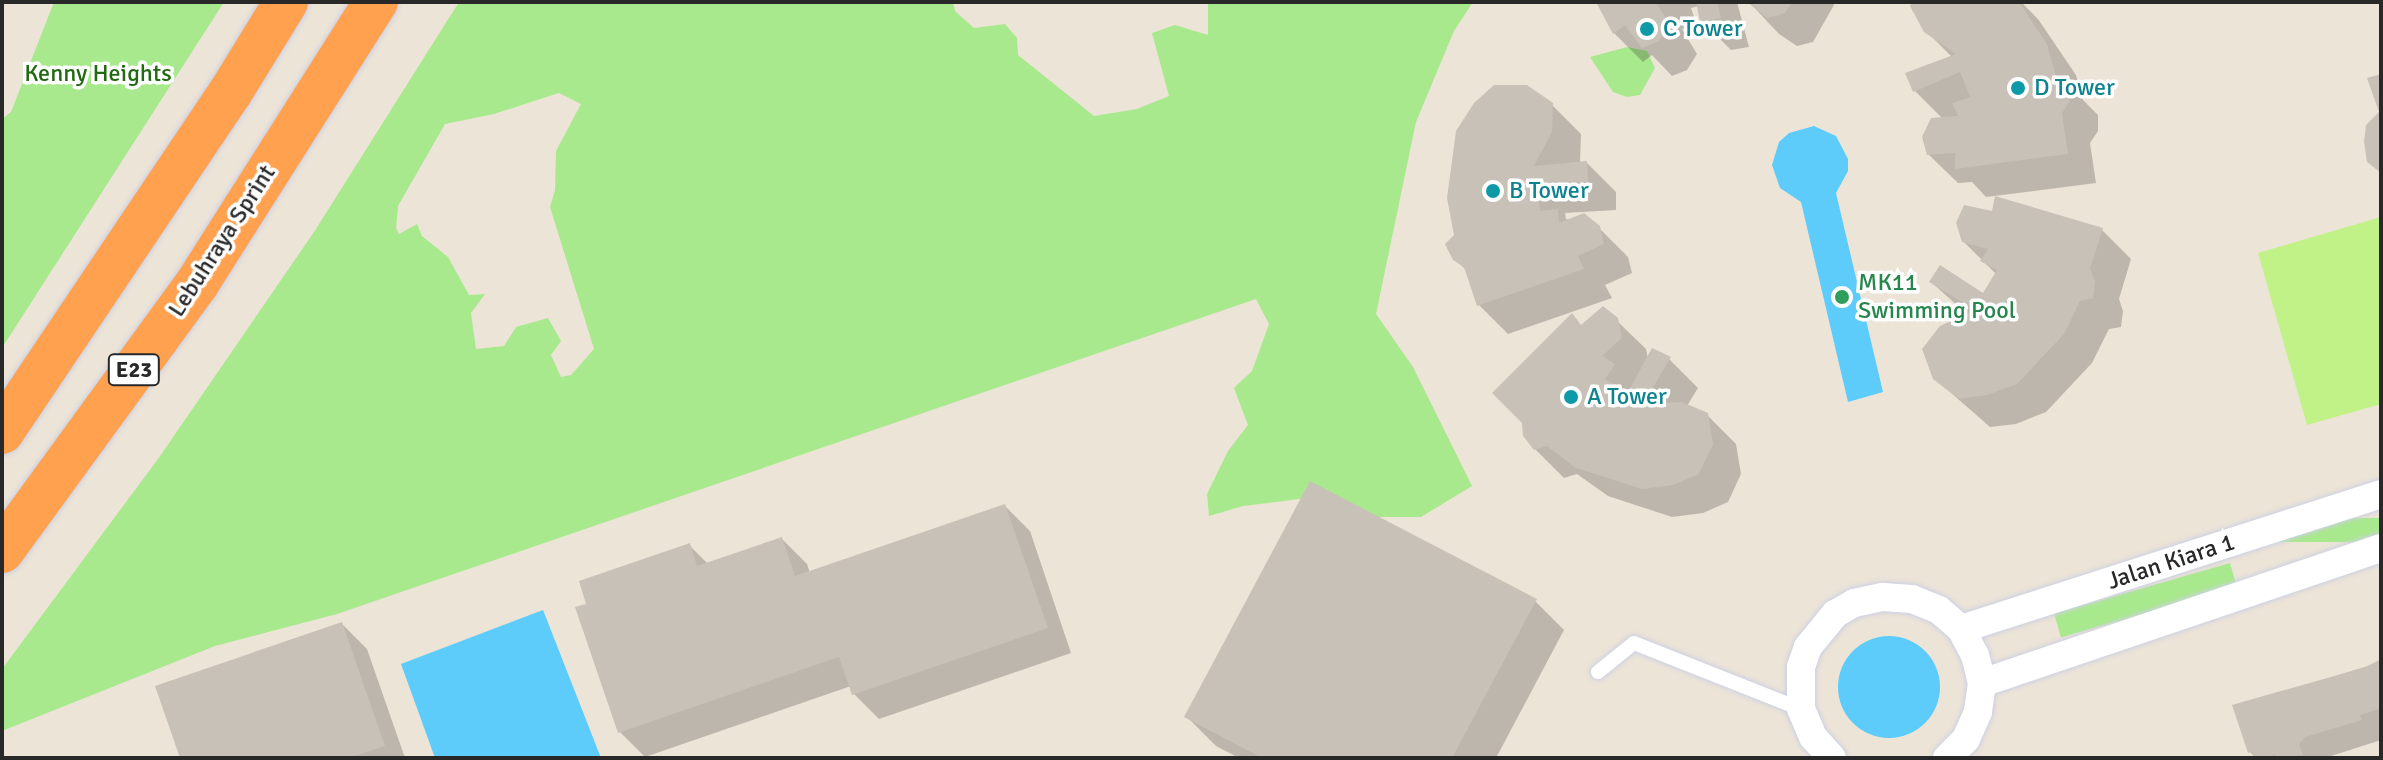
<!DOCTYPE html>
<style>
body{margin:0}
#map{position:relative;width:2383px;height:760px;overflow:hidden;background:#ece4d7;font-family:Signika,sans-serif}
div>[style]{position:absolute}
.green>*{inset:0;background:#a9e98d;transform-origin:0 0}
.pitch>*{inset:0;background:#c1f287}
.water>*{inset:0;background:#5dccfb}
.round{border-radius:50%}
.shadow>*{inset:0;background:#0003}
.building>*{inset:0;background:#c7c1b7}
.roads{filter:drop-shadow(0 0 2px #ccd0e3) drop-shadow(0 0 2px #ccd0e3)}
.lane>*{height:14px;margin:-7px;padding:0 7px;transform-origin:7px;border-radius:7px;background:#fff}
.street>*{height:28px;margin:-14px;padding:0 14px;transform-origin:14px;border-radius:14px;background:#fff}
.highway>*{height:44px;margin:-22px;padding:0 22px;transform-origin:22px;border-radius:22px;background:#ffa14f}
.dots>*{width:22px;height:22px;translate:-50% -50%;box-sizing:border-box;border:4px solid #fff;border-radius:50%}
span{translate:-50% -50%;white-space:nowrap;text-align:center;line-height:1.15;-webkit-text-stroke:7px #fff;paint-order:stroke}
.shield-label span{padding:2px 6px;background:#fff;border:2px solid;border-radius:6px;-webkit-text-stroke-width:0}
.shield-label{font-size:22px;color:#282828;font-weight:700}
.culture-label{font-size:24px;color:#0d838f}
.left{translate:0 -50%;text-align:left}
.park-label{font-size:24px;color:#216a12}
.street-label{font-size:24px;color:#282828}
.leisure-label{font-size:24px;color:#27864d}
.frame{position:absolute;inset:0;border:4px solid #282828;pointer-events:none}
</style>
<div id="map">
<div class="green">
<div style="clip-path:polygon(54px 2px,224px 2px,2px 348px,2px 119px,11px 112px)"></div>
<div style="clip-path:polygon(evenodd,459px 2px,953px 2px,955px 11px,974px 28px,1005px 24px,1017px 38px,1018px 55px,1094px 116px,1137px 109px,1169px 96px,1152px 33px,1175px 25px,1208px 35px,1208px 2px,1473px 2px,1454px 31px,1416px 122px,1376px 314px,1413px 367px,1472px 486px,1421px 517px,1373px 517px,1347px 505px,1299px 499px,1243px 506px,1209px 516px,1207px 494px,1228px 451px,1248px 425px,1234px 388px,1252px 371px,1269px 324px,1256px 299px,337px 614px,215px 646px,2px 731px,2px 669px,158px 459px,314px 232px,459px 2px,559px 93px,581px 104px,556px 151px,555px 190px,550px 207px,594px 349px,571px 375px,561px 377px,551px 355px,561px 341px,548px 318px,516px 327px,504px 346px,476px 349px,471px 313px,485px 294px,469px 295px,448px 257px,422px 236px,417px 224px,399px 234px,396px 228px,398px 206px,445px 124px,494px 114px,559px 93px)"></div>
<div style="clip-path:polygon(1627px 47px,1647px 51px,1655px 68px,1640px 95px,1627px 97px,1613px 92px,1590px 57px)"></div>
<div style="left:2381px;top:518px;width:24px;height:119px;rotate:90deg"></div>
<div style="left:2230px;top:563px;width:25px;height:183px;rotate:74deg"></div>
</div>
<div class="pitch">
<div style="clip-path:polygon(2381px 217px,2381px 404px,2307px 425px,2258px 253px)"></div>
</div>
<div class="water">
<div style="clip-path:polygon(1814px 126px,1836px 136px,1848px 159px,1848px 171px,1836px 193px,1883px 392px,1848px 402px,1801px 202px,1780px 188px,1772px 165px,1779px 142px,1789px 133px)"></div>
<div style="clip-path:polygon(543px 610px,601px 758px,435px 758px,401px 664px)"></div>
<div class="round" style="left:1838px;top:636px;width:102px;height:102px"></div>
</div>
<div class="shadow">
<div style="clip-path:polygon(1598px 2px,1737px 2px,1749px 47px,1731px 50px,1702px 21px,1699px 6px,1691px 8px,1697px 26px,1682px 29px,1697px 54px,1687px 70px,1672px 76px,1652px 55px,1643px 62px,1614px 33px)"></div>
<div style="clip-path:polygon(1749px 2px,1834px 2px,1834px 5px,1813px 42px,1797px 46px,1779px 34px)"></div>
<div style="clip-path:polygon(1914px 2px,2021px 2px,2038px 19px,2076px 75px,2083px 100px,2098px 115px,2098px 131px,2090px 143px,2096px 183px,1986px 197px,1972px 182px,1958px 183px,1928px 154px,1943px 119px,1915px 91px,1952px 57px,1925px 30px)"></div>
<div style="clip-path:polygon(1552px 105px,1581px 134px,1580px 164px,1587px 163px,1616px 192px,1616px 210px,1565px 213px,1566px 219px,1598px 227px,1628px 257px,1632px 273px,1605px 285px,1612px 298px,1508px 334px,1479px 305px,1468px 272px,1454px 258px)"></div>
<div style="clip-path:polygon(2102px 230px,2131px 259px,2119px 299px,2123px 311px,2121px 327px,2109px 329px,2092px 363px,2046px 412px,2016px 424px,1990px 427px,1934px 378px,1968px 315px,1931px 282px,1984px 296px,1996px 274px,1963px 241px)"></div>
<div style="clip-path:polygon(1616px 320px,1646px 349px,1648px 359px,1669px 359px,1698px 388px,1687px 406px,1707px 415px,1736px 444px,1741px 474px,1728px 502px,1703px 513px,1672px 517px,1608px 496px,1577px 474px,1564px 478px,1535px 449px,1582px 327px)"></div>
<div style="clip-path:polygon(1005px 506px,1030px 531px,1071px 653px,879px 719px,854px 694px,851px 686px,645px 757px,620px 732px,589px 605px,689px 545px,708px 564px,782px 539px,807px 564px,810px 573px)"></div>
<div style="clip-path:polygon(1535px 601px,1564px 630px,1496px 758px,1239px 758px,1216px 746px,1187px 717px)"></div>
<div style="clip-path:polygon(342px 624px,367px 649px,405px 758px,182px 758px)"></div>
<div style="clip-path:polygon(2381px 662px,2381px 740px,2325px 758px,2256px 758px,2250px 752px,2235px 707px)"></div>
</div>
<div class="building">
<div style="clip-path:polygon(1596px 2px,1656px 2px,1669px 24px,1659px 41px,1642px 48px,1625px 25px,1613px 34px)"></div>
<div style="clip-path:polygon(1696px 2px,1717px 2px,1721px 18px,1700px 22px)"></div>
<div style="clip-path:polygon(1747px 2px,1792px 2px,1785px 13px,1767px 18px)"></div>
<div style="clip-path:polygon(1912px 2px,2019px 2px,2047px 44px,2057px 80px,2069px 84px,2069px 102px,2062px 113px,2068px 154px,1955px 169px,1955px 153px,1927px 155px,1922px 137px,1931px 118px,1958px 116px,1952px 103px,1970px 97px,1960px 72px,1913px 92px,1905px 73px,1956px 54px,1924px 32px,1910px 6px)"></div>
<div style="clip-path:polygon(2381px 74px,2381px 173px,2367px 162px,2364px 142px,2366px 125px,2379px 112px,2367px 78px)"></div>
<div style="clip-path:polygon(1494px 85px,1527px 85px,1553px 103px,1552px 132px,1534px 166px,1587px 161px,1588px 182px,1537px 185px,1540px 211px,1558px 209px,1559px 223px,1584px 213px,1600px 226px,1604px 244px,1578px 256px,1584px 269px,1477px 306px,1464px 267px,1453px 260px,1445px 244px,1454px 235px,1447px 198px,1456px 131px,1474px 103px)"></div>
<div style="clip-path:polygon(1995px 196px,2103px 228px,2090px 269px,2095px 281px,2093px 298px,2080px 301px,2064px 334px,2017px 384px,1987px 395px,1959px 399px,1933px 379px,1922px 349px,1940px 326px,1975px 310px,1929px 282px,1940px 265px,1983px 293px,1997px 270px,1980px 261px,1988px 249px,1962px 242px,1956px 223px,1964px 205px,1992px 211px)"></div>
<div style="clip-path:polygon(1603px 306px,1618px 318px,1622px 338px,1602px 356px,1615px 364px,1605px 379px,1628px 392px,1652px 348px,1671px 357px,1643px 404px,1682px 402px,1708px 413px,1713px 444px,1699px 474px,1673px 485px,1642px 489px,1576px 468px,1547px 446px,1534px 450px,1523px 436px,1522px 423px,1492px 393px,1572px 313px,1581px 325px)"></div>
<div style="clip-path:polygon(1310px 481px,1537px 599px,1452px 758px,1262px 758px,1184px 717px)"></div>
<div style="clip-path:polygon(1005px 504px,1048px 628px,852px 695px,839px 657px,618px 733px,575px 607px,586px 604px,579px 581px,690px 543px,697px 566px,782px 537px,795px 576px)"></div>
<div style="clip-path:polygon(342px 622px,385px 746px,349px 758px,180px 758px,155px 686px)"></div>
<div style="clip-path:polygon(2381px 659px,2381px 708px,2360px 715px,2362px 720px,2305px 737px,2299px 744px,2303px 755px,2276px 758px,2275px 754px,2270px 758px,2254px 758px,2252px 752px,2248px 753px,2232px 705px,2366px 667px)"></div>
</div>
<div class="roads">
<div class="lane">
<div style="left:1598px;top:672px;width:46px;rotate:-38.9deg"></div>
<div style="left:1634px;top:643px;width:180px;rotate:21.6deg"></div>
</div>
<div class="street">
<div style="left:1961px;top:629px;width:441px;rotate:-17.8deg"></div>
<div style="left:1982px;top:683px;width:421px;rotate:-18.7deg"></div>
<div style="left:1832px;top:758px;width:28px;rotate:-132deg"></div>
<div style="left:1813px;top:737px;width:30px;rotate:-113deg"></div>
<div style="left:1801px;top:709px;width:42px;rotate:-90deg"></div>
<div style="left:1801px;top:667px;width:21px;rotate:-71deg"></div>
<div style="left:1808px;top:647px;width:43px;rotate:-50.7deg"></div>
<div style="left:1835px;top:614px;width:22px;rotate:-30deg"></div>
<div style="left:1854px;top:603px;width:30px;rotate:-12deg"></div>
<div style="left:1883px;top:597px;width:29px;rotate:4deg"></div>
<div style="left:1912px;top:599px;width:29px;rotate:22deg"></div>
<div style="left:1939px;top:610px;width:29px;rotate:41deg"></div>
<div style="left:1961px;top:629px;width:30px;rotate:62deg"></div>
<div style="left:1975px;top:655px;width:29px;rotate:76deg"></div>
<div style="left:1982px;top:683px;width:29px;rotate:98deg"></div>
<div style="left:1978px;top:712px;width:30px;rotate:114deg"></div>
<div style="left:1966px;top:739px;width:27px;rotate:135deg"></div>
</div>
<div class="highway">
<div style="left:2px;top:432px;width:409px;rotate:-56.1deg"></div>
<div style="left:230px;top:93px;width:107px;rotate:-58.4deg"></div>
<div style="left:2px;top:551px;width:333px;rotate:-53.9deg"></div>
<div style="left:198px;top:282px;width:332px;rotate:-57.6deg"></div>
</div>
</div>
<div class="dots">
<div style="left:1647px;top:29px;background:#0f9aa8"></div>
<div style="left:2018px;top:88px;background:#0f9aa8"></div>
<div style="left:1493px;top:191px;background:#0f9aa8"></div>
<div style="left:1842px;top:297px;background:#2e9e5b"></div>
<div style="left:1571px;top:397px;background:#0f9aa8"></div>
</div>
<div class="shield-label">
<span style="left:134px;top:370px">E23</span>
</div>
<div class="culture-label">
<span class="left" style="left:1663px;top:29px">C Tower</span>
<span class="left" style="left:2034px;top:88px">D Tower</span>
<span class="left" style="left:1509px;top:191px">B Tower</span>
<span class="left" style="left:1587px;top:397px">A Tower</span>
</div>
<div class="park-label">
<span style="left:98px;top:74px">Kenny Heights</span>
</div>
<div class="street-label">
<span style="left:222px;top:241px;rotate:-57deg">Lebuhraya Sprint</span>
<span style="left:2171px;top:562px;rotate:-18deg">Jalan Kiara 1</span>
</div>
<div class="leisure-label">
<span class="left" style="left:1858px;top:297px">MK11<br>Swimming Pool</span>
</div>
<div class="frame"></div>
</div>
